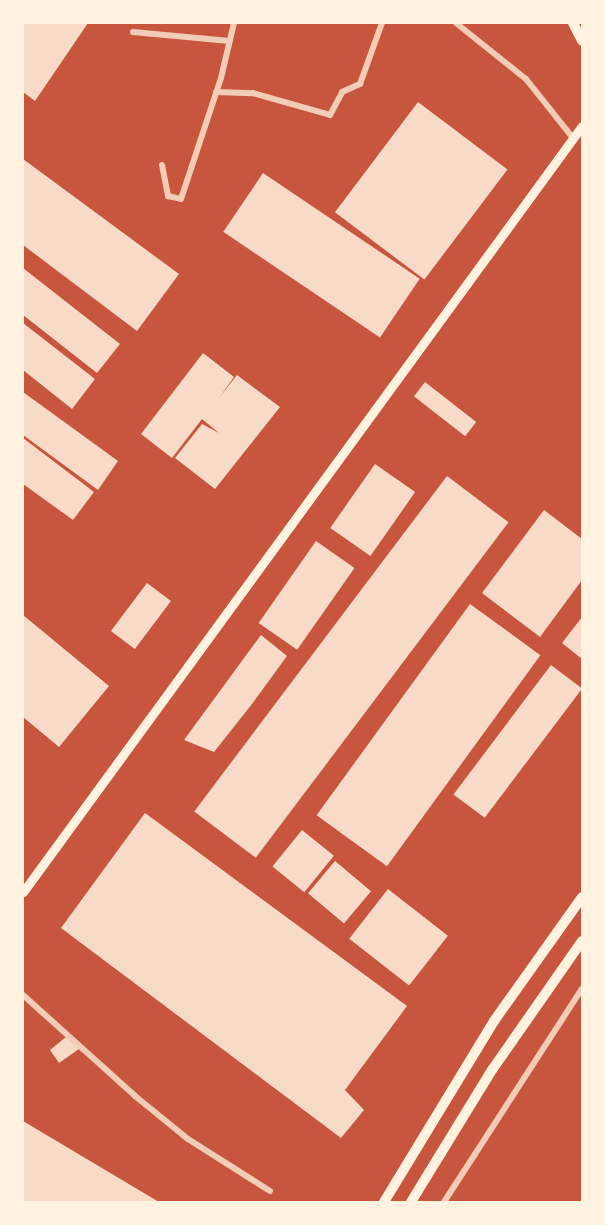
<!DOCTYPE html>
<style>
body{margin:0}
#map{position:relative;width:605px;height:1225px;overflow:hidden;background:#c8553d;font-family:Mulish,sans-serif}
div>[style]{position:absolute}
.building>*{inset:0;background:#f7dbc8;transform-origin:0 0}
.minor>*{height:6px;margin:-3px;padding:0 3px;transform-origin:3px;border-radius:3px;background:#f1ccb7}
.secondary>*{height:9px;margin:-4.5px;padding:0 4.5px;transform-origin:4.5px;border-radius:4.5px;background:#fff3e0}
.trunk>*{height:10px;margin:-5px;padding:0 5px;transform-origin:5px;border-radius:5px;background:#fff3e0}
.motorway>*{height:10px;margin:-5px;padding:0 5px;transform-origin:5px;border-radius:5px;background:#fff3e0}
span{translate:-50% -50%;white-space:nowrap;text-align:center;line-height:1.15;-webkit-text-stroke:7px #fff3e0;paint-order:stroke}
.frame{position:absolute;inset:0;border:24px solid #fff3e0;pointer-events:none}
</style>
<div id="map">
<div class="building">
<div style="clip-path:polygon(23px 23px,88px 23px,35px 101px,23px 92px)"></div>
<div style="left:418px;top:102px;width:112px;height:138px;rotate:37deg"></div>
<div style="clip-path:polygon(23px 159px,179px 274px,137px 331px,23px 245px)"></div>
<div style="left:263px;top:173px;width:189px;height:71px;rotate:34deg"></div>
<div style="clip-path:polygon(23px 268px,120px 344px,97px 373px,23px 315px)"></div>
<div style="clip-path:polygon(23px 323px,95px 379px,72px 409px,23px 370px)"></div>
<div style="clip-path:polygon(203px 353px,234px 377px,219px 398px,237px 375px,280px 407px,215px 489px,175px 458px,202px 424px,219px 433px,202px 419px,172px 458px,141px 434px)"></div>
<div style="left:425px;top:382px;width:65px;height:18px;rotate:38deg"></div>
<div style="clip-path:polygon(23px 392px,118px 461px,98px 490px,23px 435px)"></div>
<div style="clip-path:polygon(23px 438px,94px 492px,73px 520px,23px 484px)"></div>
<div style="left:375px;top:464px;width:49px;height:78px;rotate:35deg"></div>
<div style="left:447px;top:476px;width:77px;height:420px;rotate:37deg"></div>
<div style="clip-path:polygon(544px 510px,582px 539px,582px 580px,540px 637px,482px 593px)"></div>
<div style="left:316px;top:541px;width:47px;height:100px;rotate:35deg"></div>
<div style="left:147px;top:583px;width:30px;height:60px;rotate:37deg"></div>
<div style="left:470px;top:604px;width:87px;height:261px;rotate:36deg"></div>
<div style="clip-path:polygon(23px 615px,109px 686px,59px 747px,23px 717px)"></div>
<div style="clip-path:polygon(582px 617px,582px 659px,562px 643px)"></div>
<div style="clip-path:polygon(261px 635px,287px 656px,252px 704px,214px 752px,184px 740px)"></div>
<div style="left:551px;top:665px;width:39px;height:162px;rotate:37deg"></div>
<div style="clip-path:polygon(145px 813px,407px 1006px,345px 1090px,364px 1110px,341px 1138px,61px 928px)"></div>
<div style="left:302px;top:830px;width:41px;height:47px;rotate:39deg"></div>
<div style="left:335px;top:861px;width:47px;height:42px;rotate:40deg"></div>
<div style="left:388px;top:889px;width:76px;height:63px;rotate:38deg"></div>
<div style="clip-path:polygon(66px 1037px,79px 1049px,59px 1063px,50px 1050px)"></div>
<div style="clip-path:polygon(23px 1121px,159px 1202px,23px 1202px)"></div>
</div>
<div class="minor">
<div style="left:456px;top:23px;width:90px;rotate:38.7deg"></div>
<div style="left:526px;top:79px;width:75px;rotate:51.5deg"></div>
<div style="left:133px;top:32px;width:97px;rotate:5.3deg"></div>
<div style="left:216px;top:92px;width:37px;rotate:2deg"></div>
<div style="left:253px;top:93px;width:80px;rotate:15.9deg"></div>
<div style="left:330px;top:115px;width:26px;rotate:-62deg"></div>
<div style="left:342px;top:92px;width:20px;rotate:-24deg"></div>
<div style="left:360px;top:84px;width:65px;rotate:-70.2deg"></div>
<div style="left:162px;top:165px;width:32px;rotate:79deg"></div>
<div style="left:168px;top:196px;width:13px;rotate:13deg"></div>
<div style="left:181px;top:199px;width:127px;rotate:-71.7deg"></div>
<div style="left:221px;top:78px;width:57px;rotate:-76.7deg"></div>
<div style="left:23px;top:995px;width:151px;rotate:42deg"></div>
<div style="left:135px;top:1096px;width:68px;rotate:39.1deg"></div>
<div style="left:188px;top:1139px;width:97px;rotate:32.4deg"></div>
<div style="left:444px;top:1202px;width:254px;rotate:-57.1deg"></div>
</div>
<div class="secondary">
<div style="left:23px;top:892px;width:948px;rotate:-53.88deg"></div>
</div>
<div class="trunk">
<div style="left:573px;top:23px;width:20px;rotate:63deg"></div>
</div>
<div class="motorway">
<div style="left:384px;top:1202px;width:212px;rotate:-58.7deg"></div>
<div style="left:494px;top:1021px;width:152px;rotate:-54.6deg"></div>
<div style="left:411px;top:1202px;width:155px;rotate:-58.5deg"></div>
<div style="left:492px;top:1070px;width:157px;rotate:-55.1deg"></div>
</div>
<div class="frame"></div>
</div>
